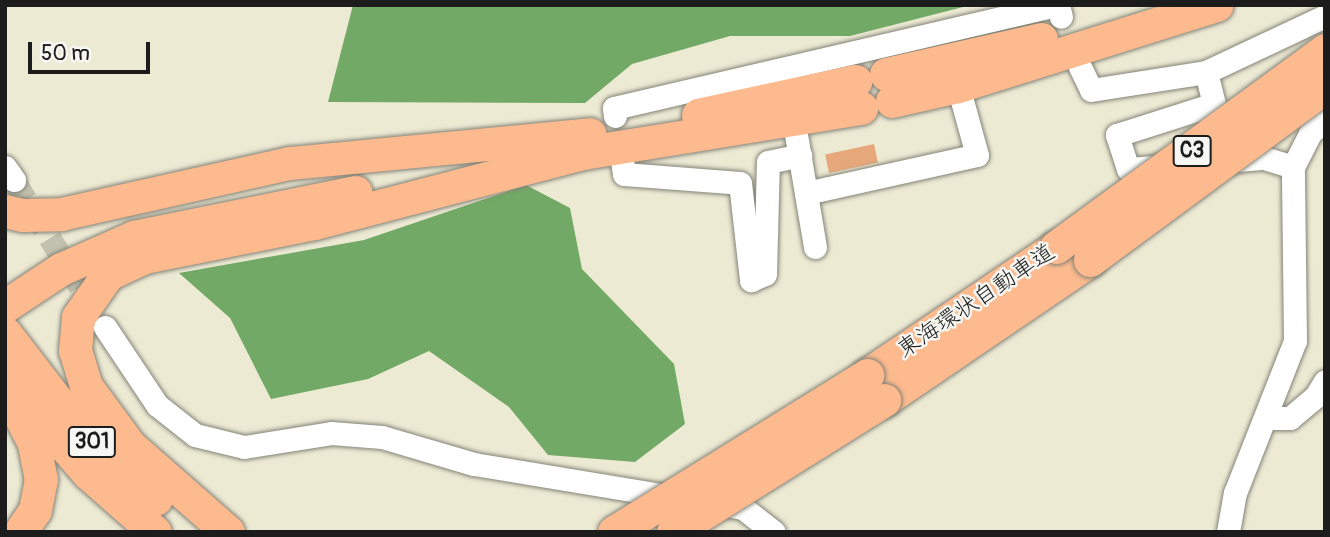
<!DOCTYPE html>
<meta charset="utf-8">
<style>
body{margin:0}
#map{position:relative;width:1330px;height:537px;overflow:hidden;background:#edead4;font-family:Pangolin,"Klee One",sans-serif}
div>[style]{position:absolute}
.forest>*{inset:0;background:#72a966}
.building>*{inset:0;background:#e6a87b;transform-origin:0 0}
.minor-tunnel>*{height:23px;margin-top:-11.5px;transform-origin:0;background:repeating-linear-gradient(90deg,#c3c1af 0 23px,transparent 0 34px)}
.roads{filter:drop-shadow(0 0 2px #848378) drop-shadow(0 0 2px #848378)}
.minor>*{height:23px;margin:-11.5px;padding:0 11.5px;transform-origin:11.5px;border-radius:11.5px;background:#fff}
.highway>*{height:33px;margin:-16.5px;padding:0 16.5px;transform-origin:16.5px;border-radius:16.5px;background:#fcba8e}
.bridges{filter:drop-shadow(0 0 2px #848378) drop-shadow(0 0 2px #848378)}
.highway-bridge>*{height:33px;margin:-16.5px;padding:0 16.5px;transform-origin:16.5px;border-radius:16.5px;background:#fcba8e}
span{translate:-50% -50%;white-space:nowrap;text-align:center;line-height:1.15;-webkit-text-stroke:5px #f6f6f2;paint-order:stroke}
.shield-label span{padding:2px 5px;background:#f6f6f2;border:2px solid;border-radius:5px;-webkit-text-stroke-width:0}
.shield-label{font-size:21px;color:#1c1c1c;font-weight:700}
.street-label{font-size:23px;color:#1c1c1c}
.frame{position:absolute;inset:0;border:7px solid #1c1c1c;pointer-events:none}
.scale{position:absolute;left:28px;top:42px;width:122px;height:32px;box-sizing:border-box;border:4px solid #1c1c1c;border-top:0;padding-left:9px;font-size:21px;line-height:24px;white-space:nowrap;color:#1c1c1c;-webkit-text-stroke:5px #f6f6f2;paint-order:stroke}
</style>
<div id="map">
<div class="forest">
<div style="clip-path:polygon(353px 5px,971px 5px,850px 36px,730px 36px,632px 64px,585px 103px,328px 102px)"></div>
<div style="clip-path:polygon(526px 185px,570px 208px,582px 269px,674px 364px,685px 424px,635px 462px,548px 455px,509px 407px,429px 351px,368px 379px,271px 399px,230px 318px,179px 273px,364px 240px)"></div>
</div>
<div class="building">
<div style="left:874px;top:144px;width:19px;height:50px;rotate:78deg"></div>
</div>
<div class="minor-tunnel">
<div style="left:14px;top:180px;width:155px;rotate:58.2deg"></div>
</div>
<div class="roads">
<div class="minor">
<div style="left:1080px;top:67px;width:25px;rotate:64deg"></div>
<div style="left:1091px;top:90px;width:116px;rotate:-8.9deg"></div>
<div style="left:1206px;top:72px;width:132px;rotate:-25.2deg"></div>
<div style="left:791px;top:105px;width:144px;rotate:80.4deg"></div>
<div style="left:615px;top:116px;width:8px;rotate:-97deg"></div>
<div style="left:614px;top:108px;width:456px;rotate:-13.1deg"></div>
<div style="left:1058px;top:5px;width:12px;rotate:76deg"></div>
<div style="left:622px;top:161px;width:13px;rotate:81deg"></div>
<div style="left:624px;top:174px;width:116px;rotate:4.4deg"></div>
<div style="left:740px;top:183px;width:98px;rotate:83.5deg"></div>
<div style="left:751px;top:280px;width:15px;rotate:-23deg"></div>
<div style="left:765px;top:274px;width:112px;rotate:-88.5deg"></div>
<div style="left:768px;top:162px;width:33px;rotate:-12deg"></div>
<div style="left:1226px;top:161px;width:38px;rotate:-5deg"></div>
<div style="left:1264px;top:158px;width:30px;rotate:17deg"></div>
<div style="left:1164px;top:166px;width:36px;rotate:175deg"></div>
<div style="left:1128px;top:169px;width:36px;rotate:-108deg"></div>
<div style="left:1117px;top:135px;width:102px;rotate:-17.7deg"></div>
<div style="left:1214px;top:104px;width:33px;rotate:-104deg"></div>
<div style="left:5px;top:167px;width:16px;rotate:55deg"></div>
<div style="left:806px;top:193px;width:175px;rotate:-12.5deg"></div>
<div style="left:977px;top:155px;width:72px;rotate:-105.4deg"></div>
<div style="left:105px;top:327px;width:94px;rotate:56.3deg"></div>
<div style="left:157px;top:405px;width:48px;rotate:38.3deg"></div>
<div style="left:195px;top:435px;width:50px;rotate:13.8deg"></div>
<div style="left:244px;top:447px;width:88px;rotate:-9.1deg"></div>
<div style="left:331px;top:433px;width:51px;rotate:4.5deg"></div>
<div style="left:382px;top:437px;width:96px;rotate:16.4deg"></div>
<div style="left:474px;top:464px;width:202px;rotate:9.4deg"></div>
<div style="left:1267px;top:418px;width:23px"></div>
<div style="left:1290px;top:418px;width:34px;rotate:-40deg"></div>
<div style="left:1316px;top:396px;width:17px;rotate:-59deg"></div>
<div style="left:714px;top:503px;width:29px;rotate:10deg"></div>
<div style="left:743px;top:508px;width:39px;rotate:38deg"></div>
<div style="left:1228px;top:532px;width:40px;rotate:-80deg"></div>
<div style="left:1235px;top:493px;width:163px;rotate:-68.5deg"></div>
<div style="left:1295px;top:341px;width:174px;rotate:-90.7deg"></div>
<div style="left:1293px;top:167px;width:38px;rotate:-63deg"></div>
<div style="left:1310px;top:133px;width:20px;rotate:-41deg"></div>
</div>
<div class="highway">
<div style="left:886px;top:74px;width:159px;rotate:-12.7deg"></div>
<div style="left:892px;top:101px;width:68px;rotate:-12.8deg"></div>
<div style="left:958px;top:86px;width:271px;rotate:-17.4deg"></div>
<div style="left:698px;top:115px;width:161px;rotate:-12.2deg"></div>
<div style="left:5px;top:211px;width:17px;rotate:13deg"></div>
<div style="left:22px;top:215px;width:39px;rotate:-1deg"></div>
<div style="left:61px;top:214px;width:235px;rotate:-12.6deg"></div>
<div style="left:290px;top:163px;width:301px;rotate:-5.5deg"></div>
<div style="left:5px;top:306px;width:67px;rotate:-33.5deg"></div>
<div style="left:61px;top:269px;width:80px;rotate:-23.7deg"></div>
<div style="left:134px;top:237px;width:226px;rotate:-11.5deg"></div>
<div style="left:5px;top:333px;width:110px;rotate:52.4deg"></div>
<div style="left:72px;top:420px;width:115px;rotate:43.2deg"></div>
<div style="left:867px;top:375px;width:228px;rotate:-34.1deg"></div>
<div style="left:5px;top:377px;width:127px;rotate:49.2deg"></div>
<div style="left:88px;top:473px;width:89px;rotate:41.4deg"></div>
<div style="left:884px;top:400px;width:249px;rotate:-34.2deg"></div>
<div style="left:18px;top:412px;width:36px;rotate:63deg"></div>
<div style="left:34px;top:444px;width:36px;rotate:79deg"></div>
<div style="left:41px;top:479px;width:32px;rotate:101deg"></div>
<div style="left:35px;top:510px;width:27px;rotate:124deg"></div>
<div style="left:228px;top:532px;width:130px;rotate:-138.7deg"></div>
<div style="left:130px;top:446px;width:74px;rotate:-126.3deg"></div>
<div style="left:86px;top:386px;width:37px;rotate:-107deg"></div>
<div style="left:75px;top:351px;width:34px;rotate:-85deg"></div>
<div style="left:78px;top:317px;width:52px;rotate:-55.1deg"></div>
<div style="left:108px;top:274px;width:40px;rotate:-25deg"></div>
<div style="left:144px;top:257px;width:173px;rotate:-11.3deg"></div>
<div style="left:314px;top:223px;width:277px;rotate:-14.6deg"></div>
<div style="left:582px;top:153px;width:283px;rotate:-9.2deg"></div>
</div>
</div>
<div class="bridges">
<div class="highway-bridge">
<div style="left:1056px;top:247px;width:333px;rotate:-36.2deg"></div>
<div style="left:1090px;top:260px;width:292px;rotate:-36.4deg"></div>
<div style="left:614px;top:532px;width:298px;rotate:-31.8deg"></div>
<div style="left:673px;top:532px;width:249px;rotate:-32deg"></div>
</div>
</div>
<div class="shield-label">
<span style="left:1192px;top:151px">C3</span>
<span style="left:92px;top:442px">301</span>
</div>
<div class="street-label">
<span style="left:976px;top:301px;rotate:-34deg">東海環状自動車道</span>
</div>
<div class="frame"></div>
<div class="scale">50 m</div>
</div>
